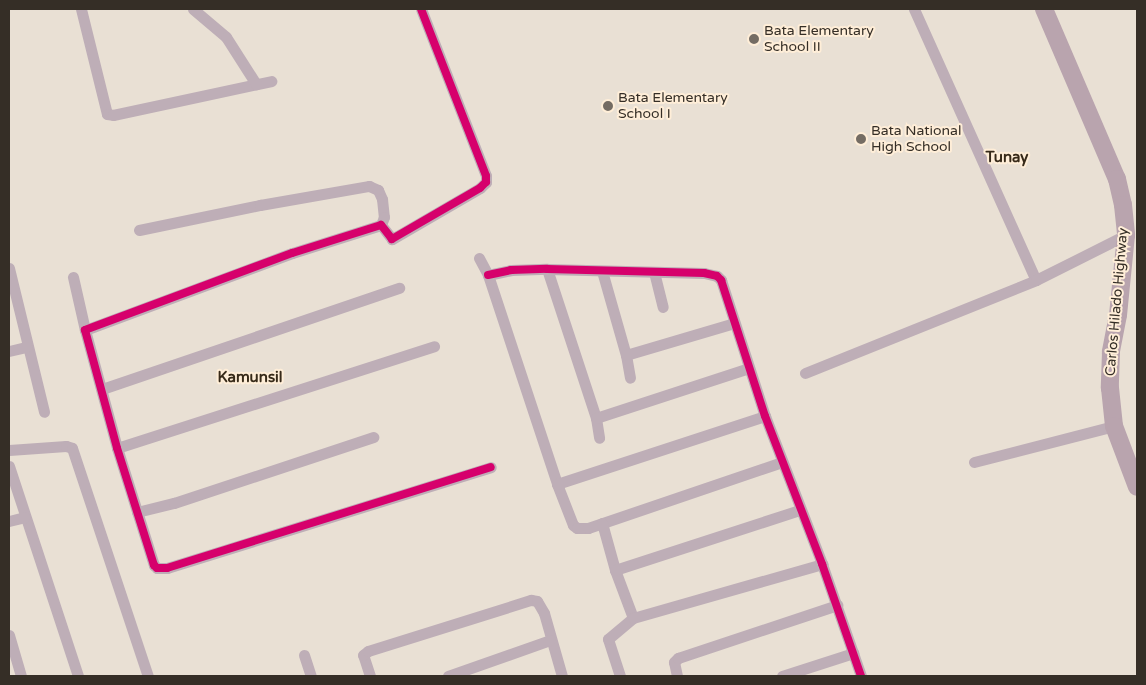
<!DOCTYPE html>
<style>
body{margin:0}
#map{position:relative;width:1146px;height:685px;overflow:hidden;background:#e9e0d4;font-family:"Varela Round",sans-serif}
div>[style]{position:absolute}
.minor>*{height:11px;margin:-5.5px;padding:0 5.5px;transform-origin:5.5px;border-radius:5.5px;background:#beaeb7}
.primary>*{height:18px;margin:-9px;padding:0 9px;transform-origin:9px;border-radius:9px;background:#b9a4ae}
.cycleway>*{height:8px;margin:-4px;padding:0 4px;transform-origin:4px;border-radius:4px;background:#d6006c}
.dots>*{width:14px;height:14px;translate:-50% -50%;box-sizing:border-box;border:2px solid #ffeed8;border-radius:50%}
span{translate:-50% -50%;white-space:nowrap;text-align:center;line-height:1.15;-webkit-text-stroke:4px #ffeed8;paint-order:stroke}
.poi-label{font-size:14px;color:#352e26}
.left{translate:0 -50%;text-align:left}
.street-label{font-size:14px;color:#352e26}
.neighbourhood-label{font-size:15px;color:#372a19;font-weight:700}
.frame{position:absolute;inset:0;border:10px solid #352e26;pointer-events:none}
</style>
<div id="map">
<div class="minor">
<div style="left:81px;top:9px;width:108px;rotate:76.1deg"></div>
<div style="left:107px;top:114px;width:6px;rotate:9deg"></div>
<div style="left:113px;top:115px;width:162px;rotate:-12.1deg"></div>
<div style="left:193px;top:9px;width:43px;rotate:40.3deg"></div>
<div style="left:226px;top:37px;width:56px;rotate:57.4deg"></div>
<div style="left:421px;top:9px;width:179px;rotate:68.7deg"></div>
<div style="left:486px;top:176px;width:6px;rotate:90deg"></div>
<div style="left:486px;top:182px;width:8px;rotate:135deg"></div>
<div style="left:480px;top:188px;width:102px;rotate:149.9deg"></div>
<div style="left:392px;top:239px;width:18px;rotate:-128deg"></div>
<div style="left:381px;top:225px;width:93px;rotate:162.5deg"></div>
<div style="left:292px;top:253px;width:221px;rotate:159.6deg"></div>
<div style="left:85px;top:330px;width:122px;rotate:74.8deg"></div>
<div style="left:117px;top:448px;width:123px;rotate:72.5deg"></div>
<div style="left:154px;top:565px;width:4px;rotate:45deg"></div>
<div style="left:157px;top:568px;width:10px"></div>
<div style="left:167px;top:568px;width:339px;rotate:-17.3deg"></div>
<div style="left:914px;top:9px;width:297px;rotate:65.8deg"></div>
<div style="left:139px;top:230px;width:124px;rotate:-11.7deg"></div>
<div style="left:260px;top:205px;width:111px;rotate:-9.9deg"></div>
<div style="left:369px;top:186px;width:10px;rotate:24deg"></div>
<div style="left:378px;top:190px;width:10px;rotate:66deg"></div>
<div style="left:382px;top:199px;width:18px;rotate:84deg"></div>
<div style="left:384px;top:217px;width:9px;rotate:111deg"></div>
<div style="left:479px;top:258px;width:19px;rotate:62deg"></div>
<div style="left:488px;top:275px;width:220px;rotate:71.7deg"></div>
<div style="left:557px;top:484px;width:44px;rotate:68.7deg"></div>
<div style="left:573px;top:525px;width:5px;rotate:37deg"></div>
<div style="left:577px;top:528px;width:11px"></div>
<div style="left:588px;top:528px;width:205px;rotate:-18.8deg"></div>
<div style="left:9px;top:268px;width:148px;rotate:76.3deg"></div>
<div style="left:547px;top:269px;width:157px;rotate:71.8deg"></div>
<div style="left:596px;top:418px;width:20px;rotate:81deg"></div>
<div style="left:602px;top:271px;width:87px;rotate:74.1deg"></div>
<div style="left:626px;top:355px;width:23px;rotate:80deg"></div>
<div style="left:654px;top:272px;width:36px;rotate:76deg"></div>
<div style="left:488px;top:275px;width:24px;rotate:-12deg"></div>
<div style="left:511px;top:270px;width:36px;rotate:-2deg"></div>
<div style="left:547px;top:269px;width:157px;rotate:1.5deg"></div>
<div style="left:704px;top:273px;width:13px;rotate:13deg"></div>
<div style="left:717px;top:276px;width:6px;rotate:45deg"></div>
<div style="left:721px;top:280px;width:143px;rotate:72.1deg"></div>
<div style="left:765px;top:416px;width:159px;rotate:68.9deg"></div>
<div style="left:822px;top:564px;width:119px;rotate:70.8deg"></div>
<div style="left:73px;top:277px;width:54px;rotate:77.2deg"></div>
<div style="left:9px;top:351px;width:18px;rotate:-13deg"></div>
<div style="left:626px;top:355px;width:113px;rotate:-16.5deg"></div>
<div style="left:805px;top:373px;width:249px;rotate:-21.9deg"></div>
<div style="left:1036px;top:280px;width:101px;rotate:-26.6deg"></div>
<div style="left:102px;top:389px;width:314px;rotate:-18.8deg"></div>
<div style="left:596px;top:418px;width:161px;rotate:-18.1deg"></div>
<div style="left:117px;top:448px;width:333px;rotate:-17.8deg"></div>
<div style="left:9px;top:450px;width:57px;rotate:-4deg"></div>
<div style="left:66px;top:446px;width:6px;rotate:18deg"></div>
<div style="left:72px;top:448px;width:240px;rotate:71.6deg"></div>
<div style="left:974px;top:462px;width:145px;rotate:-14.4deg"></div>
<div style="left:9px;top:466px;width:221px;rotate:71.8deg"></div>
<div style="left:557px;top:484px;width:219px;rotate:-18.1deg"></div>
<div style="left:137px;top:512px;width:38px;rotate:-14deg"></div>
<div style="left:174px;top:503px;width:210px;rotate:-18.3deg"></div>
<div style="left:9px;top:521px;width:16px;rotate:-14deg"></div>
<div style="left:602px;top:523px;width:49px;rotate:74.5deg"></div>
<div style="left:615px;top:570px;width:51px;rotate:69.4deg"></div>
<div style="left:615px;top:570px;width:194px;rotate:-18deg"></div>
<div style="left:9px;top:635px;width:43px;rotate:73.7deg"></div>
<div style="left:304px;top:655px;width:22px;rotate:72deg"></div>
<div style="left:370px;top:676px;width:22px;rotate:-108deg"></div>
<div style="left:363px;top:655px;width:6px;rotate:-39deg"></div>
<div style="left:368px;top:651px;width:171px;rotate:-17.4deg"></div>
<div style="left:531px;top:600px;width:6px;rotate:9deg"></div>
<div style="left:537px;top:601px;width:14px;rotate:60deg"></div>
<div style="left:544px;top:613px;width:66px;rotate:74.1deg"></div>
<div style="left:448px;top:676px;width:108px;rotate:-19.4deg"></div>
<div style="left:620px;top:676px;width:39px;rotate:-108deg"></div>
<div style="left:608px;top:639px;width:33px;rotate:-40deg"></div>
<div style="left:633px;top:618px;width:197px;rotate:-15.9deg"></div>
<div style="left:677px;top:676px;width:14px;rotate:-102deg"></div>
<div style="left:674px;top:662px;width:6px;rotate:-45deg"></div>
<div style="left:678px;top:658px;width:168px;rotate:-18.4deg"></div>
<div style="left:782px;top:676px;width:75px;rotate:-17.9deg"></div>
</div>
<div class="primary">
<div style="left:1044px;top:9px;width:185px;rotate:66.8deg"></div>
<div style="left:1117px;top:179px;width:27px;rotate:77deg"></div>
<div style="left:1123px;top:205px;width:30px;rotate:84deg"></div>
<div style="left:1126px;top:235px;width:80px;rotate:95.7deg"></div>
<div style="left:1118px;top:315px;width:38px;rotate:101deg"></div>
<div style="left:1111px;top:352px;width:36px;rotate:92deg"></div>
<div style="left:1110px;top:388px;width:38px;rotate:84deg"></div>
<div style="left:1114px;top:426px;width:65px;rotate:69.3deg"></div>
</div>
<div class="cycleway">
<div style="left:421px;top:9px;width:179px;rotate:68.7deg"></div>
<div style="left:486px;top:176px;width:6px;rotate:90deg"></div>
<div style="left:486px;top:182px;width:8px;rotate:135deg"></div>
<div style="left:480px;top:188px;width:102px;rotate:149.9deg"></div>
<div style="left:392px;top:239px;width:18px;rotate:-128deg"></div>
<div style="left:381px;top:225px;width:93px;rotate:162.5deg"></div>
<div style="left:292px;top:253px;width:221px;rotate:159.6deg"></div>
<div style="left:85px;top:330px;width:122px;rotate:74.8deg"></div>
<div style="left:117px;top:448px;width:123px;rotate:72.5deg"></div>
<div style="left:154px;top:565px;width:4px;rotate:45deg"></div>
<div style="left:157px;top:568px;width:10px"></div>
<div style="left:167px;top:568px;width:339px;rotate:-17.3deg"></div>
<div style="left:488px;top:275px;width:24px;rotate:-12deg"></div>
<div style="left:511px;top:270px;width:36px;rotate:-2deg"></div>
<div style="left:547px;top:269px;width:157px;rotate:1.5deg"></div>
<div style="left:704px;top:273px;width:13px;rotate:13deg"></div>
<div style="left:717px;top:276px;width:6px;rotate:45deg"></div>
<div style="left:721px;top:280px;width:143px;rotate:72.1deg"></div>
<div style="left:765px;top:416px;width:159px;rotate:68.9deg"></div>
<div style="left:822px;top:564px;width:119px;rotate:70.8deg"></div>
</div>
<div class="dots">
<div style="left:754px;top:39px;background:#746c63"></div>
<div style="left:608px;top:106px;background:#746c63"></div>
<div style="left:861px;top:139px;background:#746c63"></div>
</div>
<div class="poi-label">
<span class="left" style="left:764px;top:39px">Bata Elementary<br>School II</span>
<span class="left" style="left:618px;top:106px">Bata Elementary<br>School I</span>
<span class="left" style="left:871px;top:139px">Bata National<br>High School</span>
</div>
<div class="street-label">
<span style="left:1117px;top:302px;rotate:-85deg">Carlos Hilado Highway</span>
</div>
<div class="neighbourhood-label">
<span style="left:1007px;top:158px">Tunay</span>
<span style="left:250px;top:378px">Kamunsil</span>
</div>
<div class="frame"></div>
</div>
